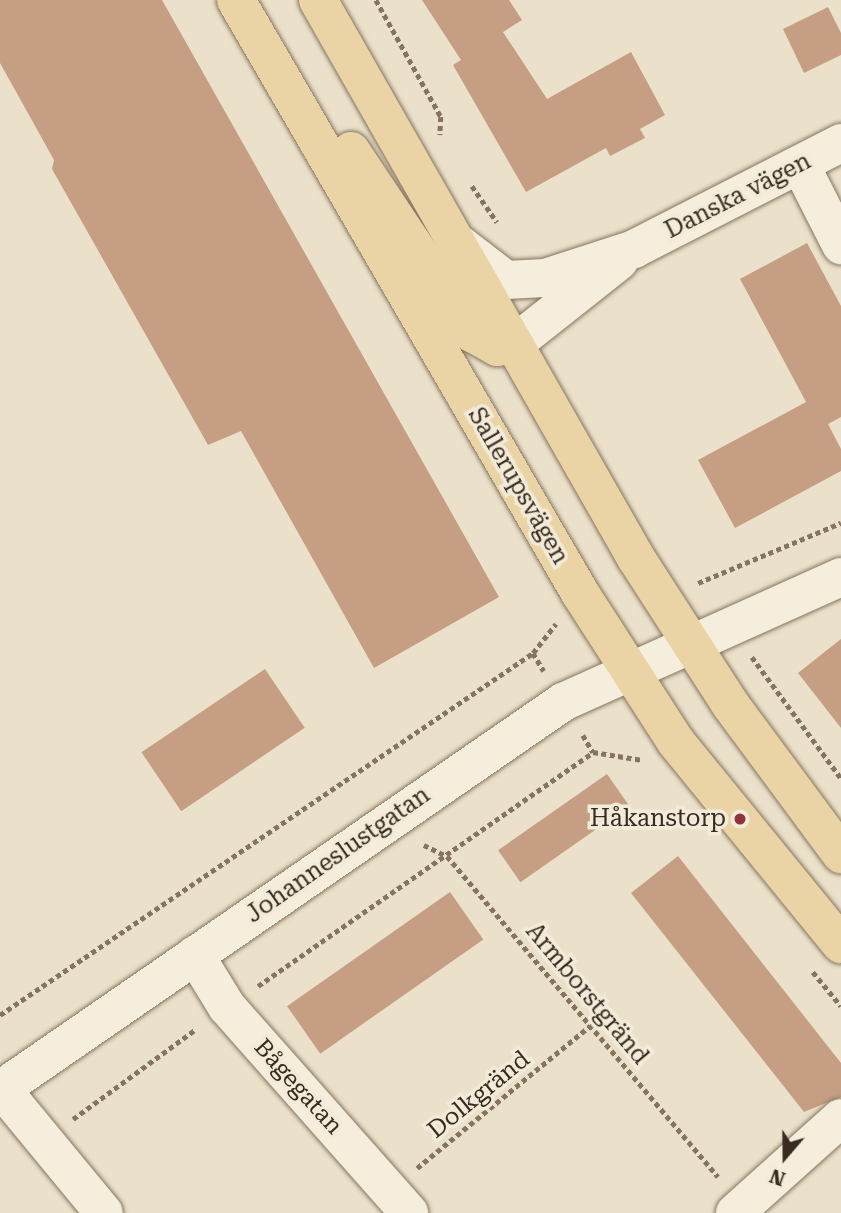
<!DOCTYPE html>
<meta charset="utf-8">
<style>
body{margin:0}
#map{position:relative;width:841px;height:1213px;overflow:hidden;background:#ebe1ca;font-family:"Roboto Serif",serif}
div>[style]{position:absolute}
.building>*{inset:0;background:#c59e83;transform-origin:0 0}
.path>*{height:4.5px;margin-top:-2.25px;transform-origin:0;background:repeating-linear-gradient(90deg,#867460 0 5px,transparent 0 8.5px)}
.roads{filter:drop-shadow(0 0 2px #867460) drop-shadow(0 0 2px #867460)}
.minor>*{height:38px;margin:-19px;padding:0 19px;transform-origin:19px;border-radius:19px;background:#f6eedc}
.major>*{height:38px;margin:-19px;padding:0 19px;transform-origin:19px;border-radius:19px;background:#ead4a6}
.dots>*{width:19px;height:19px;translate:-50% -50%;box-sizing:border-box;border:4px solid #f3ebd9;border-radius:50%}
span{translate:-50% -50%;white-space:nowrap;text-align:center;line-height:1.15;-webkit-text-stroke:7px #f3ebd9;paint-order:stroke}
.street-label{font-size:24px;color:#382c22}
.poi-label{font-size:24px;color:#382c22}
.right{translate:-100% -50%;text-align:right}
.north{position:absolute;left:750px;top:1122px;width:70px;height:70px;-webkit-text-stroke:5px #f3ebd9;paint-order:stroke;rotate:200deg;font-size:19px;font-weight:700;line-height:28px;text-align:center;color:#382c22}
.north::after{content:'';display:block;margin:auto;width:24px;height:32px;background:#382c22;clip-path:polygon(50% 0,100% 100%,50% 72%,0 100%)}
</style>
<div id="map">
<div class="building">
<div style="clip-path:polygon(0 0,162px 0,499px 597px,374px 668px,241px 431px,208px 445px,52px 169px,54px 160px,0 63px)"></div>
<div style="clip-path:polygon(422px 0,509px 0,522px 20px,503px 32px,547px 99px,631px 52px,665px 115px,640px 129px,645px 138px,610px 156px,606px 148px,526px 192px,453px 65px,461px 60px)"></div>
<div style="clip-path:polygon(828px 7px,841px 33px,841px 55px,804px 73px,783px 29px)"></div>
<div style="clip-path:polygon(807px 243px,841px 306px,841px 417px,828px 424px,841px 449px,841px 471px,735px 528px,698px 460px,806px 402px,740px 279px)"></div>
<div style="clip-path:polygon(841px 639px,841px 728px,798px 673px)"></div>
<div style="left:265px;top:669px;width:71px;height:149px;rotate:56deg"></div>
<div style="left:607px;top:774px;width:39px;height:133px;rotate:55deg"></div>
<div style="clip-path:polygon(678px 856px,841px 1063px,841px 1097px,804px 1112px,631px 893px)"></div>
<div style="left:450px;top:892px;width:58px;height:199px;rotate:55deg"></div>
</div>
<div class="path">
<div style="left:376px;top:0;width:134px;rotate:60.9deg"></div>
<div style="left:441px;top:117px;width:18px;rotate:93deg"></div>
<div style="left:472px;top:186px;width:44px;rotate:55.2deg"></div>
<div style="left:698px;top:583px;width:155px;rotate:-22.8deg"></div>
<div style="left:533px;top:653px;width:21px;rotate:59deg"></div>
<div style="left:752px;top:657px;width:150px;rotate:53.7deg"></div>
<div style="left:583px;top:735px;width:20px;rotate:60deg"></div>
<div style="left:424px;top:845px;width:25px;rotate:26deg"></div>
<div style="left:447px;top:856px;width:420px;rotate:49.8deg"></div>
<div style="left:813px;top:972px;width:44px;rotate:50.5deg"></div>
<div style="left:258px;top:986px;width:409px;rotate:-34.9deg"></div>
<div style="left:593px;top:752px;width:50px;rotate:9.3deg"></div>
<div style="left:0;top:1015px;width:644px;rotate:-34.18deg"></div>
<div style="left:533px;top:653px;width:37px;rotate:-52deg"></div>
<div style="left:73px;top:1119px;width:152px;rotate:-36.2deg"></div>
<div style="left:417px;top:1168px;width:224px;rotate:-39.4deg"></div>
</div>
<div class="roads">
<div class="minor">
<div style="left:801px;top:166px;width:89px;rotate:63.1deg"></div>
<div style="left:458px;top:243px;width:61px;rotate:37.6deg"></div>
<div style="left:506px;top:280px;width:39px;rotate:-3deg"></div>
<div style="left:545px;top:278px;width:94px;rotate:-18deg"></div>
<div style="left:634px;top:249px;width:233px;rotate:-27.1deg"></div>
<div style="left:514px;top:344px;width:134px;rotate:-38.3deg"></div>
<div style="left:195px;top:955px;width:61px;rotate:58.4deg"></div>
<div style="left:227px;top:1007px;width:275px;rotate:48.5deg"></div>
<div style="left:0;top:1087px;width:163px;rotate:50.5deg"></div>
<div style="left:0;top:1090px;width:684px;rotate:-34.57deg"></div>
<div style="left:563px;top:702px;width:305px;rotate:-24.2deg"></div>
<div style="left:735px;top:1213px;width:142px;rotate:-41.9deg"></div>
</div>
<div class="major">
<div style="left:236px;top:0;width:686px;rotate:59.88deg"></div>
<div style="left:580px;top:593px;width:177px;rotate:57.2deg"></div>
<div style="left:676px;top:742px;width:261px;rotate:50.8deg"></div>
<div style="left:318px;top:0;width:642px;rotate:60.32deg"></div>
<div style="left:636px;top:558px;width:174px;rotate:57.2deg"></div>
<div style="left:730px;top:704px;width:187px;rotate:53.5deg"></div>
<div style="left:351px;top:151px;width:219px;rotate:56.4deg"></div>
<div style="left:472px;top:333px;width:29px;rotate:29deg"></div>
<div style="left:497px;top:347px;width:17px;rotate:-10deg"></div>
</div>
</div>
<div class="dots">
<div style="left:740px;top:819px;background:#903537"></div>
</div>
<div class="street-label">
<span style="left:738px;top:196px;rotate:-27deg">Danska vägen</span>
<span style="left:518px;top:486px;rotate:60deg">Sallerupsvägen</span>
<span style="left:338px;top:855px;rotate:-35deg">Johanneslustgatan</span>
<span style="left:587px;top:994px;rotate:50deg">Armborstgränd</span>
<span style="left:298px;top:1087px;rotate:48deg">Bågegatan</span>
<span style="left:479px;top:1095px;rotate:-39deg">Dolkgränd</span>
</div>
<div class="poi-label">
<span class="right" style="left:726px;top:819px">Håkanstorp</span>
</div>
<div class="north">N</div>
</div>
